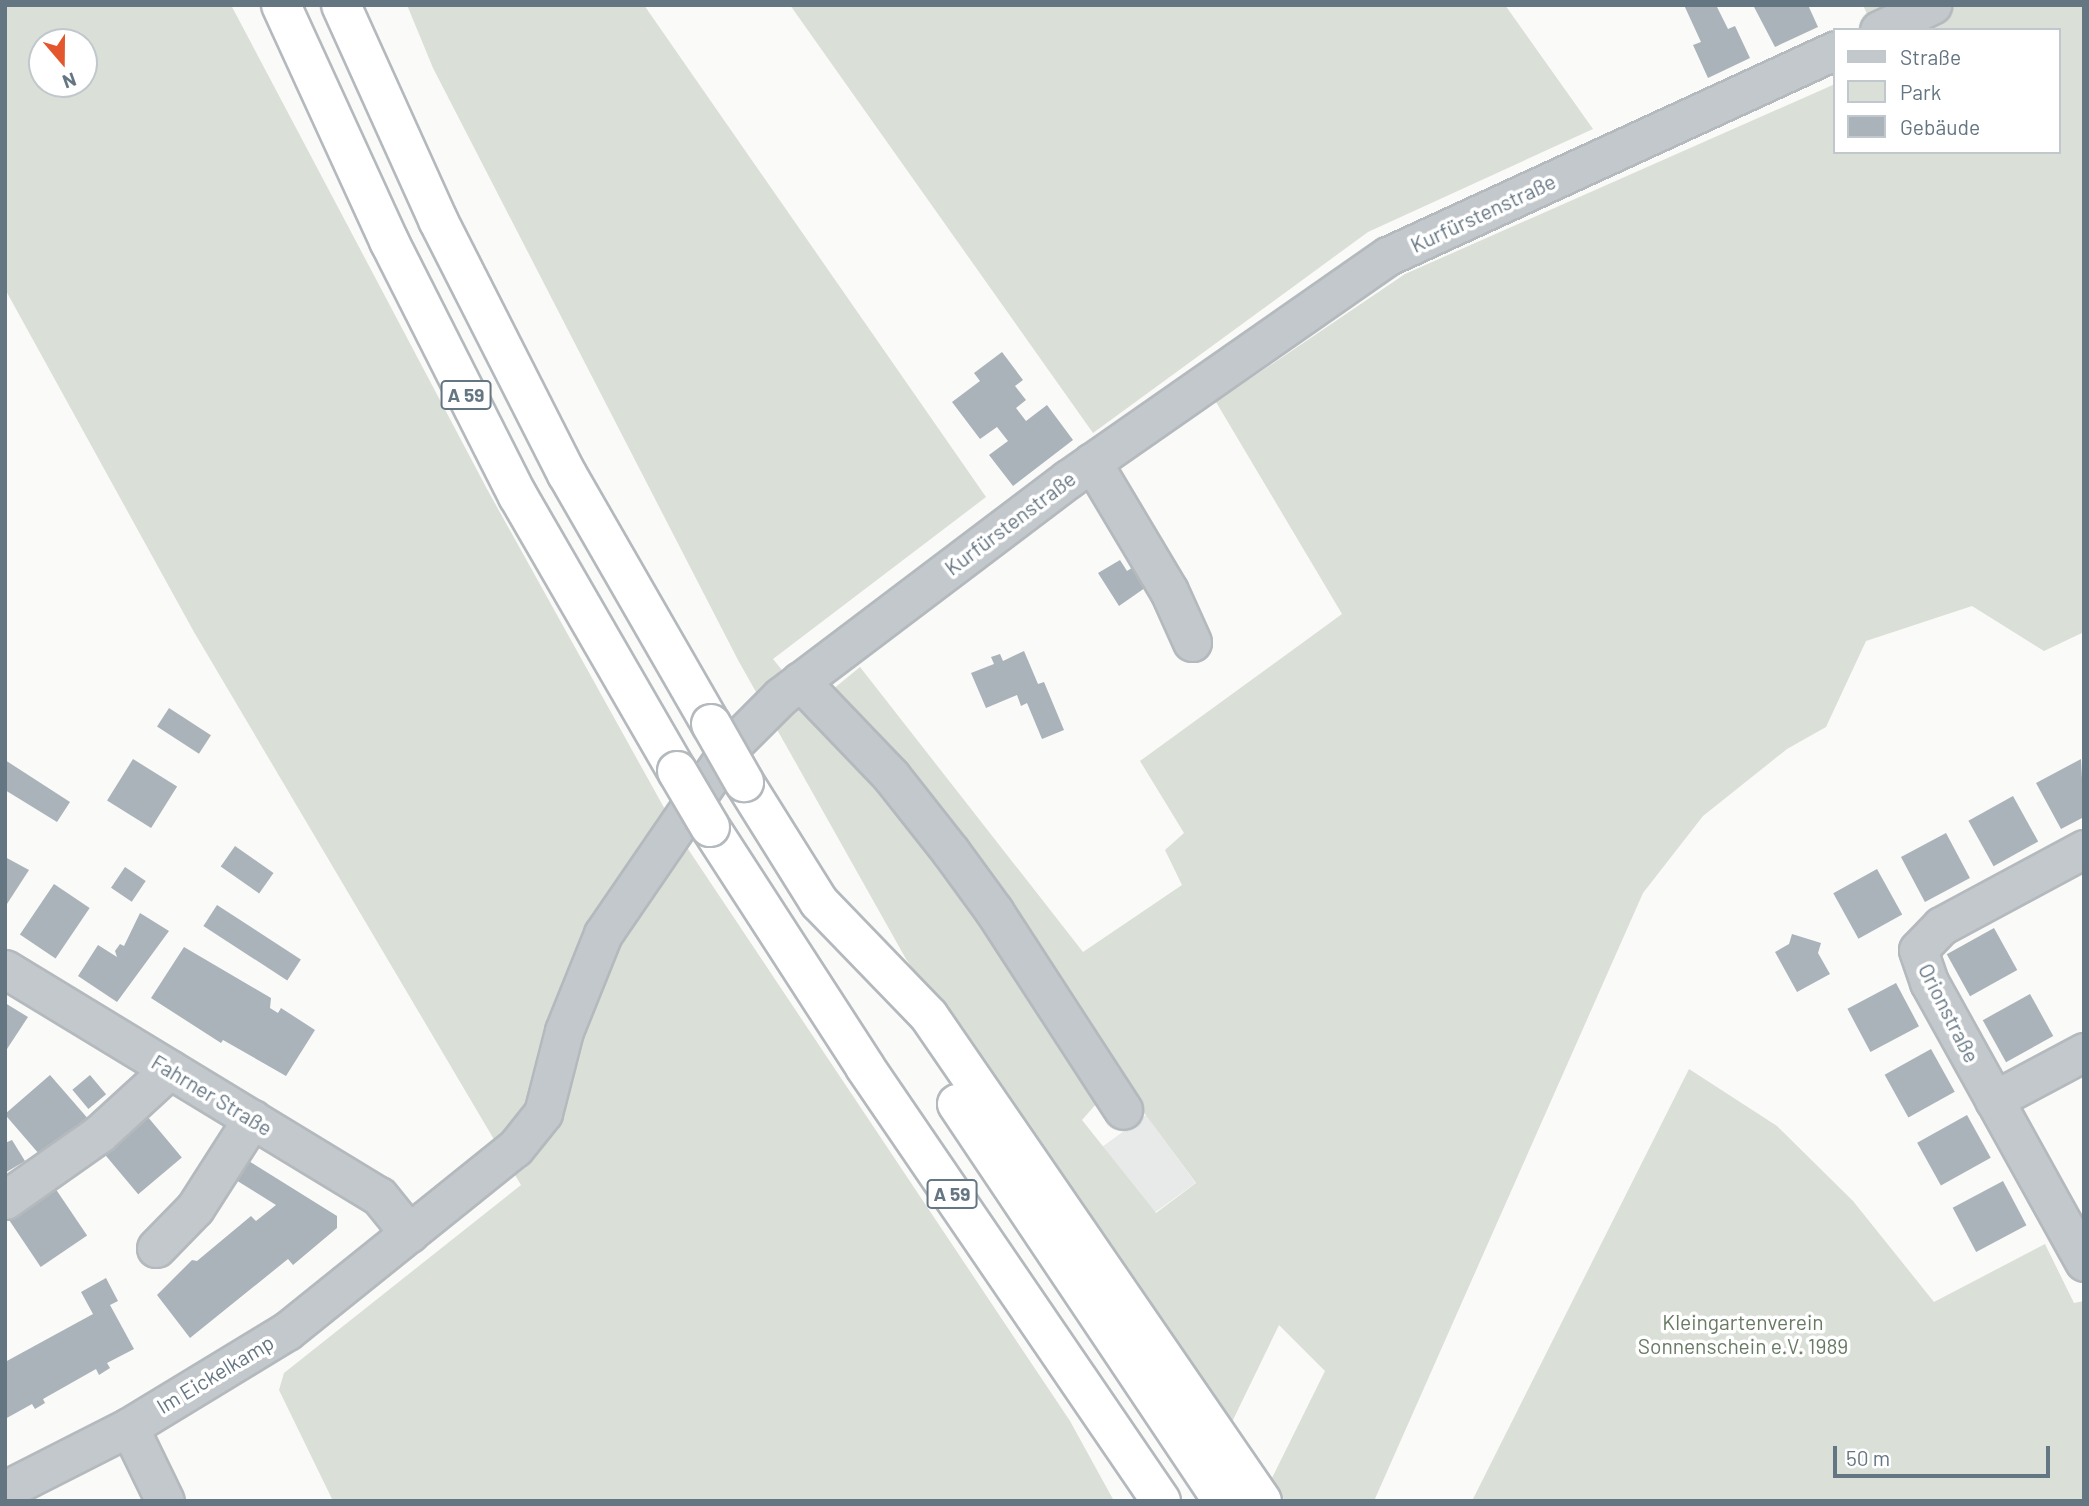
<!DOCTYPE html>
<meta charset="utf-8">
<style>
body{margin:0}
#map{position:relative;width:2089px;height:1506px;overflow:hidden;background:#fafaf8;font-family:Barlow,sans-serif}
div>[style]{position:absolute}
.built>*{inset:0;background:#e8e9e9;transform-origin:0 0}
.green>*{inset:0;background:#dadfd7}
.building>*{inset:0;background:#aab3b9;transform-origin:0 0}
.roads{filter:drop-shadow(2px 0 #b4b9bd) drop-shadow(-2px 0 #b4b9bd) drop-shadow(0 2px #b4b9bd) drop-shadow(0 -2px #b4b9bd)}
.minor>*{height:37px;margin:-18.5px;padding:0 18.5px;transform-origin:18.5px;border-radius:18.5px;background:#c3c8cc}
.highway>*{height:38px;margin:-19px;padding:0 19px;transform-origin:19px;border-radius:19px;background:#fff}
.bridges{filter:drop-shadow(2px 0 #b4b9bd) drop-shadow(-2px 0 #b4b9bd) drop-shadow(0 2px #b4b9bd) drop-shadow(0 -2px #b4b9bd)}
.highway-bridge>*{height:38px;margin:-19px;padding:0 19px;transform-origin:19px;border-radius:19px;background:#fff}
span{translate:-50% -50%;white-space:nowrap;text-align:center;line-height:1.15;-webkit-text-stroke:7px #fff;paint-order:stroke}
.shield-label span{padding:2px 5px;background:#fff;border:2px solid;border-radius:5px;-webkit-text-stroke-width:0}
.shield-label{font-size:19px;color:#657683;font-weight:700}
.street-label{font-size:21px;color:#657683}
.park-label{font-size:21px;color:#687a64}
.frame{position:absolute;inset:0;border:7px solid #657683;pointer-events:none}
.legend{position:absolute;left:1833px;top:28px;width:228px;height:126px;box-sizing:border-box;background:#fff;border:2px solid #c1c8cd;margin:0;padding:9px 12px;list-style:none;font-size:21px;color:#657683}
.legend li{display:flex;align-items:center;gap:14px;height:35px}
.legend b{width:35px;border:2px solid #c1c8cd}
.north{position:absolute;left:28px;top:28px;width:70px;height:70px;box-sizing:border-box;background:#fff;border:2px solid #c1c8cd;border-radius:50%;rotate:160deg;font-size:19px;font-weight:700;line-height:28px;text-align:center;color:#657683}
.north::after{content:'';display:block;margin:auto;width:24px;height:32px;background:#e4572e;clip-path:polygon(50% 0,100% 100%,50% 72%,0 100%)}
.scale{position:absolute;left:1833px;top:1446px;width:217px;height:32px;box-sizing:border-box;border:4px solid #657683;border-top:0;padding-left:9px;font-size:21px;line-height:24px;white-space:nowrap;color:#657683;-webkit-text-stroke:5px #fff;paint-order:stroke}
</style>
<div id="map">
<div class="built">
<div style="left:1146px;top:1115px;width:84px;height:54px;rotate:54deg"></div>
</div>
<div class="green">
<div style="clip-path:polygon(evenodd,5px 5px,231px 5px,487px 489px,682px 840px,1070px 1421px,1114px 1501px,333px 1501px,279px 1390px,284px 1373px,521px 1185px,194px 632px,5px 289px,5px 5px,42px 42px,84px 42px,84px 84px,42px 84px,42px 42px)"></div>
<div style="clip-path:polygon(407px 5px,644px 5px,986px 497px,773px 659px,940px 865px,1097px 1103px,1082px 1120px,1156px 1213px,1196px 1183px,832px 690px,860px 667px,1083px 952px,1182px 885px,1165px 850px,1184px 833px,1140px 761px,1342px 614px,1216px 402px,1405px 274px,1835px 84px,1835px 152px,2059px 152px,2059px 30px,1874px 30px,1863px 5px,2084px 5px,2084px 632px,2044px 651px,1972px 606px,1866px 641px,1826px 727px,1787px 749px,1703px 816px,1643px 893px,1374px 1501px,1285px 1501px,1271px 1480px,1325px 1371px,1279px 1325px,1232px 1422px,906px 959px,738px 660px,433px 68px)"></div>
<div style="clip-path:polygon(790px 5px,1505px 5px,1593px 129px,1368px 232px,1093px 433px)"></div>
<div style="clip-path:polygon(1689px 1069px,1777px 1126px,1853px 1201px,1934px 1302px,2045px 1244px,2074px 1303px,2084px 1301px,2084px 1501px,1472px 1501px)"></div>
</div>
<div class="building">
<div style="clip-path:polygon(1684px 5px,1716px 5px,1728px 29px,1735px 26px,1750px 58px,1708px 78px,1693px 45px,1701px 42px)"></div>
<div style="clip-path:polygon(1753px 5px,1808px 5px,1818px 27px,1775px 47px)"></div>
<div style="clip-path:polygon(1002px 352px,1023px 380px,1015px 386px,1026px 400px,1016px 408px,1026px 421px,1047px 405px,1073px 440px,1013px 486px,989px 455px,1008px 441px,997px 427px,980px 439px,952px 402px,980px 381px,974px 373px)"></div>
<div style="clip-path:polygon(1120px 560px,1127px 571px,1140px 563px,1152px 583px,1119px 606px,1098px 573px)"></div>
<div style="clip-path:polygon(1024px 651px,1038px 684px,1044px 682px,1064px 730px,1042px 739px,1027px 703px,1021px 706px,1017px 695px,986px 708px,971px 673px,994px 664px,991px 657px,1000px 654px,1003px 661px)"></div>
<div style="left:169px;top:708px;width:50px;height:22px;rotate:33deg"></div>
<div style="left:133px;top:759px;width:52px;height:49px;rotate:32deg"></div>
<div style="clip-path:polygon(2081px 759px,2084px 817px,2061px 829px,2036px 783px)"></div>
<div style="clip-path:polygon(5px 760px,70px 802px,57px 822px,5px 790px)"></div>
<div style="left:2013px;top:796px;width:52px;height:51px;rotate:61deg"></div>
<div style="left:1946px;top:833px;width:51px;height:51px;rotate:62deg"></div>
<div style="left:235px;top:846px;width:47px;height:25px;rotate:35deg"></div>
<div style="clip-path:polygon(5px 857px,29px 870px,5px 907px)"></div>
<div style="left:125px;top:867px;width:25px;height:25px;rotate:34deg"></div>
<div style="left:1877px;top:869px;width:52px;height:50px;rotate:61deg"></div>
<div style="left:54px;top:884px;width:43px;height:61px;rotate:34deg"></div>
<div style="left:217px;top:905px;width:100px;height:25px;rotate:33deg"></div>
<div style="clip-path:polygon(140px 913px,169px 931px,117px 1002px,78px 976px,98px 945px,117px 957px,115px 951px,120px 944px,124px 946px)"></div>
<div style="left:1994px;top:928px;width:48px;height:54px;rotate:61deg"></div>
<div style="clip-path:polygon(1792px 934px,1821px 943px,1818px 953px,1830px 974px,1797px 992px,1775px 952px,1789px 944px)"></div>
<div style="clip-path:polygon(184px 947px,271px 998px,270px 1008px,278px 1013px,281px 1008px,315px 1030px,286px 1076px,223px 1040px,221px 1043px,151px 998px)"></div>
<div style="left:1896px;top:983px;width:49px;height:55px;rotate:62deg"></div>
<div style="left:2030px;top:994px;width:48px;height:54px;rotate:61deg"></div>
<div style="clip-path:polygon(5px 1003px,28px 1017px,5px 1052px)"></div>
<div style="left:1931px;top:1049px;width:49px;height:53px;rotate:61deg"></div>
<div style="left:50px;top:1075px;width:58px;height:60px;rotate:49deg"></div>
<div style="left:90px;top:1075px;width:25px;height:23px;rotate:50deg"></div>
<div style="left:142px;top:1110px;width:62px;height:57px;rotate:50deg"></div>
<div style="left:1967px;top:1115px;width:49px;height:57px;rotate:61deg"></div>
<div style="clip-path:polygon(12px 1140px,25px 1161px,5px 1173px,5px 1143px)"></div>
<div style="clip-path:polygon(236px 1153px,337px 1216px,337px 1228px,293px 1265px,288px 1259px,190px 1338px,157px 1295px,192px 1260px,197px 1261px,251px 1216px,256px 1221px,276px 1205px,223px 1172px)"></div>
<div style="left:2003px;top:1181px;width:50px;height:57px;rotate:62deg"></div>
<div style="left:53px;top:1185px;width:61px;height:56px;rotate:56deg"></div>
<div style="clip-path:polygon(106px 1278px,118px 1301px,110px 1305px,134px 1349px,107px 1363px,110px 1368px,99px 1375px,96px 1369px,43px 1399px,45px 1403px,35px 1409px,32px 1404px,5px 1419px,5px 1362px,93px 1314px,81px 1292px)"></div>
</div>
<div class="roads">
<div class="minor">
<div style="left:1879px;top:30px;width:59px;rotate:-25.3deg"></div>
<div style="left:1092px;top:462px;width:150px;rotate:59.2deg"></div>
<div style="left:1169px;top:591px;width:56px;rotate:65.7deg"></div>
<div style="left:800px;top:681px;width:132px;rotate:46.2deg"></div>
<div style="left:891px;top:776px;width:97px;rotate:51.7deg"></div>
<div style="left:951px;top:852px;width:73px;rotate:53.9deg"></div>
<div style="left:994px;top:911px;width:237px;rotate:57deg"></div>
<div style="left:2084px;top:849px;width:162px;rotate:151.7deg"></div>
<div style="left:1941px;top:926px;width:33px;rotate:134deg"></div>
<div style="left:1918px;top:950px;width:34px;rotate:71deg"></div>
<div style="left:1929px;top:982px;width:320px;rotate:61deg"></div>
<div style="left:5px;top:969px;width:437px;rotate:31.3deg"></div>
<div style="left:379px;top:1196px;width:48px;rotate:51deg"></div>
<div style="left:1994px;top:1100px;width:102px;rotate:-28.1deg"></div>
<div style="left:5px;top:1200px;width:115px;rotate:-35.1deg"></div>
<div style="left:99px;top:1134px;width:96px;rotate:-42.5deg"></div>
<div style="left:156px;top:1248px;width:56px;rotate:-45.7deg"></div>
<div style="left:195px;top:1208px;width:106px;rotate:-57.4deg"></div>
<div style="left:129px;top:1427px;width:82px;rotate:64.1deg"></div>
<div style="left:5px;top:1490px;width:139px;rotate:-26.9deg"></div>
<div style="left:129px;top:1427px;width:185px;rotate:-31.3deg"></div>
<div style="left:287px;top:1331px;width:292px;rotate:-38.8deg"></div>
<div style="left:515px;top:1148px;width:45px;rotate:-51.3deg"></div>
<div style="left:543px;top:1113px;width:85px;rotate:-75.6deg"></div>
<div style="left:564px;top:1031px;width:105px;rotate:-68.1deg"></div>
<div style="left:603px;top:934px;width:232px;rotate:-55.6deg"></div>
<div style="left:734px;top:743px;width:66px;rotate:-45deg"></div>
<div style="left:781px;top:696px;width:360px;rotate:-37.1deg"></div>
<div style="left:1068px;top:479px;width:390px;rotate:-34.9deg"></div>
<div style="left:1388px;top:256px;width:492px;rotate:-24.7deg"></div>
</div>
<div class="highway">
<div style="left:281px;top:5px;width:260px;rotate:65.4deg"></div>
<div style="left:389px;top:241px;width:286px;rotate:63.2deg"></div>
<div style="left:518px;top:496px;width:318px;rotate:60deg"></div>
<div style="left:341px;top:5px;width:236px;rotate:65.7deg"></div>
<div style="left:438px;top:220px;width:285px;rotate:63.1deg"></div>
<div style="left:567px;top:474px;width:289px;rotate:60.1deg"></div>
<div style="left:744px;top:782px;width:142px;rotate:58deg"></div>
<div style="left:819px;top:902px;width:158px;rotate:46deg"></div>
<div style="left:929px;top:1016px;width:588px;rotate:55.53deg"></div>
<div style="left:710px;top:827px;width:286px;rotate:57.1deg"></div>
<div style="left:865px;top:1067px;width:525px;rotate:55.7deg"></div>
<div style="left:957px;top:1104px;width:478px;rotate:56.2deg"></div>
</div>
</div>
<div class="bridges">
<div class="highway-bridge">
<div style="left:711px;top:724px;width:67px;rotate:60.4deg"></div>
<div style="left:677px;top:771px;width:65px;rotate:59.5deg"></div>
</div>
</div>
<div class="shield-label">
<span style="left:466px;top:395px">A 59</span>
<span style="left:952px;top:1194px">A 59</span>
</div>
<div class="street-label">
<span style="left:1483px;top:213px;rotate:-25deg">Kurfürstenstraße</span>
<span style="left:1010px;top:523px;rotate:-37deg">Kurfürstenstraße</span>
<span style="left:1949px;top:1013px;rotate:63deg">Orionstraße</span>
<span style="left:212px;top:1095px;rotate:31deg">Fahrner Straße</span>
<span style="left:215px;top:1374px;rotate:-31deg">Im Eickelkamp</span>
</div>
<div class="park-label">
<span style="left:1743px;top:1334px">Kleingartenverein<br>Sonnenschein e.V. 1989</span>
</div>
<div class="frame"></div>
<ul class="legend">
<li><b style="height:9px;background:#c3c8cc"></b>Straße</li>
<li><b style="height:19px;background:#dadfd7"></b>Park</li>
<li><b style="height:19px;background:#aab3b9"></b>Gebäude</li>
</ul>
<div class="north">N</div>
<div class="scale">50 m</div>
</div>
